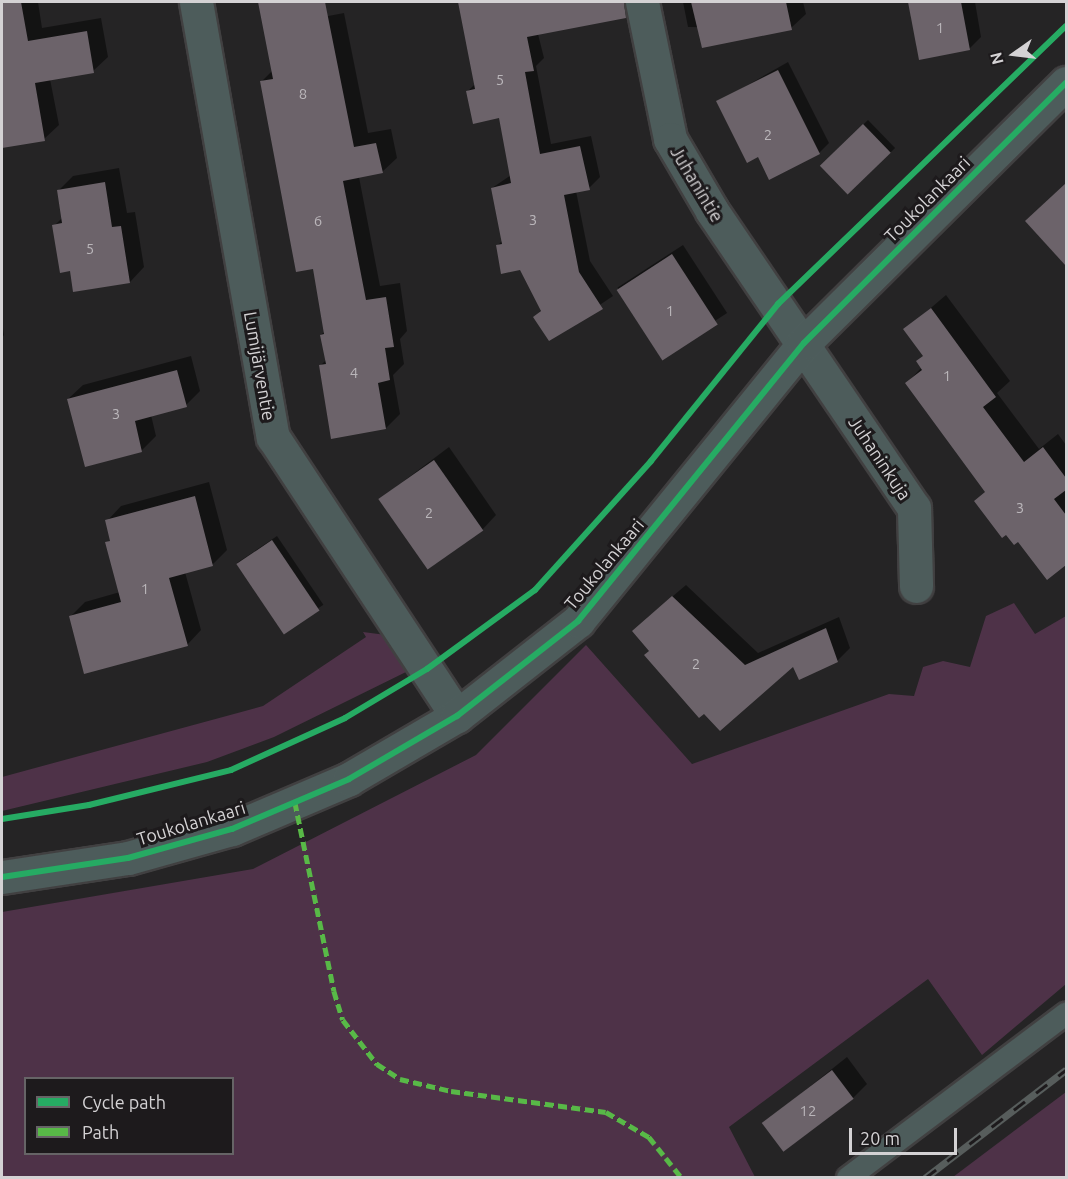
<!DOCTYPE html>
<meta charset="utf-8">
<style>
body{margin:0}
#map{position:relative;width:1068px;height:1179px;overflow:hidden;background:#252425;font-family:Ubuntu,sans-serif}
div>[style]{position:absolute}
.green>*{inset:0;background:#4e3248}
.shadow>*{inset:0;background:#0007;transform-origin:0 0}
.building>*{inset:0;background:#6c636a;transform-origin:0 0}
.roads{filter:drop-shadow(2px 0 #414041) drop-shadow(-2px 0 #414041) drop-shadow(0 2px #414041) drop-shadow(0 -2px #414041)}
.lane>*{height:22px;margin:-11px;padding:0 11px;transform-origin:11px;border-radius:11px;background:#4d5c5b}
.street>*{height:33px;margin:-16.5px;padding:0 16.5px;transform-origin:16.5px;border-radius:16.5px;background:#4d5c5b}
.rail>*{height:7px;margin-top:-3.5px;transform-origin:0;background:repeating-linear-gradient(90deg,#1d1a1c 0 14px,#575d5c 0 28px);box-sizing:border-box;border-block:2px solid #575d5c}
.quiet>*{height:4.5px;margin-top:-2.25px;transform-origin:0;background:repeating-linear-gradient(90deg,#58b947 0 9px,transparent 0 13.5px)}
.cycleway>*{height:6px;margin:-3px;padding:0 3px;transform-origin:3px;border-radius:3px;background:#26ab63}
span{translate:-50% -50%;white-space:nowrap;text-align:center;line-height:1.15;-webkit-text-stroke:6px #1d1a1c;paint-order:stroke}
.number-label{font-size:15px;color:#bab6ba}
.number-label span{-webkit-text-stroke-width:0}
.street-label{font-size:18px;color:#d4d2d4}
.frame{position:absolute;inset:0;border:3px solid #d4d2d4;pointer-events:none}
.legend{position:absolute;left:24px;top:1077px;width:210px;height:78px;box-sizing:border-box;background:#1d1a1c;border:2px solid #666466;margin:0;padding:8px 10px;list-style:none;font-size:18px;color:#d4d2d4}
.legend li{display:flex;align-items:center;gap:12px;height:30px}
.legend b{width:30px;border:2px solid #666466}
.north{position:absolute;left:984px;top:24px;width:60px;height:60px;-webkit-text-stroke:4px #1d1a1c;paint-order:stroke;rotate:256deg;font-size:16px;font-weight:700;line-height:24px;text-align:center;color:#d4d2d4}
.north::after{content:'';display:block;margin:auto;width:21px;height:27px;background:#d4d2d4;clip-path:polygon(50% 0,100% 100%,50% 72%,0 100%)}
.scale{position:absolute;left:849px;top:1128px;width:108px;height:27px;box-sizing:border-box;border:3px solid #d4d2d4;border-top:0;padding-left:8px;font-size:18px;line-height:21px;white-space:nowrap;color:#d4d2d4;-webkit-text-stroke:4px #1d1a1c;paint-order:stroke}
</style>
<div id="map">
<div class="green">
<div style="clip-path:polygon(evenodd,1014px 603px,1035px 634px,1066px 616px,1066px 984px,982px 1055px,928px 979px,729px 1127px,755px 1177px,2px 1177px,2px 912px,253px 869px,476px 755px,586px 645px,692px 764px,889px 694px,914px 696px,923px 667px,943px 661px,970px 667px,986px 616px,1014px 603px,26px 1078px,232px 1078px,232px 1154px,26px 1154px,26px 1078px)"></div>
<div style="clip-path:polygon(363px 632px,386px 635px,408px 671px,274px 737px,207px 762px,2px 811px,2px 777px,263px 706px,366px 637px)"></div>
<div style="clip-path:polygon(1066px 1092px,1066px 1177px,953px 1177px)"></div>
</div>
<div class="shadow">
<div style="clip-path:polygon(2px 2px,38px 2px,42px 28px,101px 18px,108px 57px,93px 71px,50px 79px,59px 125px,44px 139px,2px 147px)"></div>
<div style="clip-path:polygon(259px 2px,320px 2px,323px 17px,344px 13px,368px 133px,391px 129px,397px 158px,382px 172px,359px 177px,380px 286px,400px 283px,407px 331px,400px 339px,404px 364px,393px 375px,400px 414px,386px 428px,320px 366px,326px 360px,321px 335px,325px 331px,314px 267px,261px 82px,273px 70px)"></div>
<div style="clip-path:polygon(459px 2px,530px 2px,544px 58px,536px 66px,551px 144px,591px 136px,600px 177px,589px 188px,576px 191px,590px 261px,613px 296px,549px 339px,535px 317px,542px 309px,521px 269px,497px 246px,503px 240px,492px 188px,511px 175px,500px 117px,468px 91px,475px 84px)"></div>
<div style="clip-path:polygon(683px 2px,803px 2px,806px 14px,791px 28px,688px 27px)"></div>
<div style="clip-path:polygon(909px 2px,975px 2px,981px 37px,970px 48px,920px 58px)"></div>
<div style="clip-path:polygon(788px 62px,829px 143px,819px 153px,759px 155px,718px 102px)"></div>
<div style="left:868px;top:120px;width:39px;height:65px;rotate:46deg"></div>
<div style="clip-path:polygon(119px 168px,127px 213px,135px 212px,144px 267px,130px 282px,71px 270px,54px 226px,63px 217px,59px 190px,73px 176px)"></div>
<div style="clip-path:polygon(1066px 184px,1066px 253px,1061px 258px,1042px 207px)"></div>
<div style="left:683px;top:245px;width:81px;height:78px;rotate:57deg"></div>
<div style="clip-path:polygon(946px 295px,1010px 381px,997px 393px,1039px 449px,1058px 434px,1066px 445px,1066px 563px,1048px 577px,907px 383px,922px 367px,924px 355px,905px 330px)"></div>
<div style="clip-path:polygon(2px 322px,4px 335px,2px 338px)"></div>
<div style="clip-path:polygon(191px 356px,200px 391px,186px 405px,151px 415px,156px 436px,142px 450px,68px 399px,83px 385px)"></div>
<div style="clip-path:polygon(449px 447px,496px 515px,482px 530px,380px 499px)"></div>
<div style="clip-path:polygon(209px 482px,227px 550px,213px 564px,185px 572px,201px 630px,187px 645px,70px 617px,85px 602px,120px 592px,107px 521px,121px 506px)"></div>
<div style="left:277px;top:536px;width:83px;height:48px;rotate:56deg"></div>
<div style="clip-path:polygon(686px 585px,758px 653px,839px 617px,850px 648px,837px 661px,794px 664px,720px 729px,651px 650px,647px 618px)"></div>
<div style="clip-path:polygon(847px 1057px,867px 1084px,853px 1098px,764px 1123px)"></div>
</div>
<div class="building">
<div style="clip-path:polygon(2px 2px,21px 2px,28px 41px,87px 31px,94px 73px,35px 83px,45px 141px,2px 148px)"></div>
<div style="clip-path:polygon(258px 2px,325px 2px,354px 147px,376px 143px,383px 173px,343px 181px,366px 300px,386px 297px,394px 347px,385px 348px,390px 380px,378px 383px,386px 429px,331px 439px,319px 365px,326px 364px,320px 335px,324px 334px,313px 269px,296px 272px,260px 81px,273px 79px)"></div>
<div style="clip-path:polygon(458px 2px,624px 2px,626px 18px,527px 37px,534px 71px,525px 72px,540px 154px,580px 146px,590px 190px,564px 195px,579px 272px,603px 309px,549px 341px,533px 317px,541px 311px,520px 270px,501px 274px,496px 245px,502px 244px,491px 188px,511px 183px,499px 118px,473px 124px,466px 91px,475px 89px)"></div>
<div style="clip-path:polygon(691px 2px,786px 2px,792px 30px,702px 48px)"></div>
<div style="clip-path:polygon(908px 2px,961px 2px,970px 50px,919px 60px)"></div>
<div style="clip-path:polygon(778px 70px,820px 154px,769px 180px,758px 157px,747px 163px,716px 101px)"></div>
<div style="left:863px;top:124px;width:40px;height:60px;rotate:46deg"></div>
<div style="clip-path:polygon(105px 182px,112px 227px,121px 226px,130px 283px,73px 292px,70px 271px,60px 273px,52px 225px,62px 223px,57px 190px)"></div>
<div style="clip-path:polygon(1066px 183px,1066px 266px,1025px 221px)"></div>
<div style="left:672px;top:254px;width:84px;height:66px;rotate:57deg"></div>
<div style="clip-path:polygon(931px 308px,996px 397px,983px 407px,1024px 462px,1043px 447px,1066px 478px,1066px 490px,1054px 499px,1066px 515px,1066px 565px,1047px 580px,1018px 542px,1014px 545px,1006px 535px,1002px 538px,974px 501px,985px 492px,905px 383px,922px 370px,916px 361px,923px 356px,903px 329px)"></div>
<div style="clip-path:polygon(177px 370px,187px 407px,135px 421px,142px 452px,85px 467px,67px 399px)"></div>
<div style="left:434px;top:460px;width:86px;height:68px;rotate:55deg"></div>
<div style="clip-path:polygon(195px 496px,213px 566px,169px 578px,188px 646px,84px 674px,69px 616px,121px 602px,105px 542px,110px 541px,105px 520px)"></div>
<div style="left:272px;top:540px;width:85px;height:43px;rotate:56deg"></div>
<div style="clip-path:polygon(672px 596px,745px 665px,826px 628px,838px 662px,799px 680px,793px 667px,720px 731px,704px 714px,699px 718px,644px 655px,649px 651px,632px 631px)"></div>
<div style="left:832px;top:1070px;width:36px;height:88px;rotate:53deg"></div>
</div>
<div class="roads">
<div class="lane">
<div style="left:848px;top:1178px;width:273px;rotate:-37deg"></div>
</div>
<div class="street">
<div style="left:196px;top:2px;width:442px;rotate:80deg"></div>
<div style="left:273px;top:437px;width:334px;rotate:56.6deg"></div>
<div style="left:642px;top:2px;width:140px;rotate:78.4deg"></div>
<div style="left:670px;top:139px;width:83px;rotate:59.7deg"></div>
<div style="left:712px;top:211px;width:359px;rotate:55.8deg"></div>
<div style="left:914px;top:508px;width:78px;rotate:88.5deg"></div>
<div style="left:2px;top:877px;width:127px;rotate:-8.6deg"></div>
<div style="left:128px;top:858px;width:108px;rotate:-15.6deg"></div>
<div style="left:232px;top:829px;width:127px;rotate:-23.1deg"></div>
<div style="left:349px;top:779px;width:125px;rotate:-30.3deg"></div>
<div style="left:457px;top:716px;width:154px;rotate:-38.1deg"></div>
<div style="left:578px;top:621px;width:358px;rotate:-50.9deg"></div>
<div style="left:804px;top:343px;width:369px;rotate:-44.8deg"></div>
</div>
</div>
<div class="rail">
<div style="left:925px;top:1178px;width:178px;rotate:-37.5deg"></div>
</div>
<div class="quiet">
<div style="left:295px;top:802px;width:193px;rotate:78.3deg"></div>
<div style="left:334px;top:991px;width:30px;rotate:73deg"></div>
<div style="left:343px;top:1020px;width:56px;rotate:52.3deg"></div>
<div style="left:377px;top:1064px;width:27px;rotate:33deg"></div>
<div style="left:400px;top:1079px;width:52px;rotate:13.2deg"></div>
<div style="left:451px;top:1091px;width:156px;rotate:7.7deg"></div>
<div style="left:606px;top:1112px;width:50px;rotate:30.2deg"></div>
<div style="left:649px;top:1137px;width:53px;rotate:51.2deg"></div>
</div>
<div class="cycleway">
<div style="left:2px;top:819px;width:88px;rotate:-9.1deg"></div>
<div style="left:89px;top:805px;width:146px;rotate:-13.8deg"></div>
<div style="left:231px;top:770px;width:125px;rotate:-24.5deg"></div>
<div style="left:345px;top:718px;width:96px;rotate:-30.9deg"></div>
<div style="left:427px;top:669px;width:134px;rotate:-36.2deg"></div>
<div style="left:535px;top:590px;width:173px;rotate:-48deg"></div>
<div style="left:651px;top:461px;width:202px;rotate:-51deg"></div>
<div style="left:778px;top:304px;width:400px;rotate:-44deg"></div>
<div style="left:2px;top:877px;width:127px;rotate:-8.6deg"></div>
<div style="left:128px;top:858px;width:108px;rotate:-15.6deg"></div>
<div style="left:232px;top:829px;width:127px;rotate:-23.1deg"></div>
<div style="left:349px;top:779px;width:125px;rotate:-30.3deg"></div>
<div style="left:457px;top:716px;width:154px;rotate:-38.1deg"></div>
<div style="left:578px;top:621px;width:358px;rotate:-50.9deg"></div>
<div style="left:804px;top:343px;width:369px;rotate:-44.8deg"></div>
</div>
<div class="number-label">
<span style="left:940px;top:28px">1</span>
<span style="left:500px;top:80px">5</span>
<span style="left:303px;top:94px">8</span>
<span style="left:768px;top:135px">2</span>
<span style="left:533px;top:220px">3</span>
<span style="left:318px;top:221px">6</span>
<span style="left:90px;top:249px">5</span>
<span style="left:670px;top:311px">1</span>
<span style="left:354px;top:373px">4</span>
<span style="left:947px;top:376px">1</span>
<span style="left:116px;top:414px">3</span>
<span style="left:1020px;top:508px">3</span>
<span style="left:429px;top:513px">2</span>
<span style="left:145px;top:589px">1</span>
<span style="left:696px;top:664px">2</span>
<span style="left:808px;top:1111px">12</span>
</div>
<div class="street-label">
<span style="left:697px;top:184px;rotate:59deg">Juhanintie</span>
<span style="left:927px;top:199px;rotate:-45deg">Toukolankaari</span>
<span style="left:260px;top:366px;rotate:80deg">Lumijärventie</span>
<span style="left:880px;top:458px;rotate:56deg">Juhaninkuja</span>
<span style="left:604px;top:564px;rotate:-50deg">Toukolankaari</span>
<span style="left:191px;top:823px;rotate:-17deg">Toukolankaari</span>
</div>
<div class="frame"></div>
<ul class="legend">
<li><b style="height:8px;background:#26ab63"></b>Cycle path</li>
<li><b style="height:8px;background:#58b947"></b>Path</li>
</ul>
<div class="north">N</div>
<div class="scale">20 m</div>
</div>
